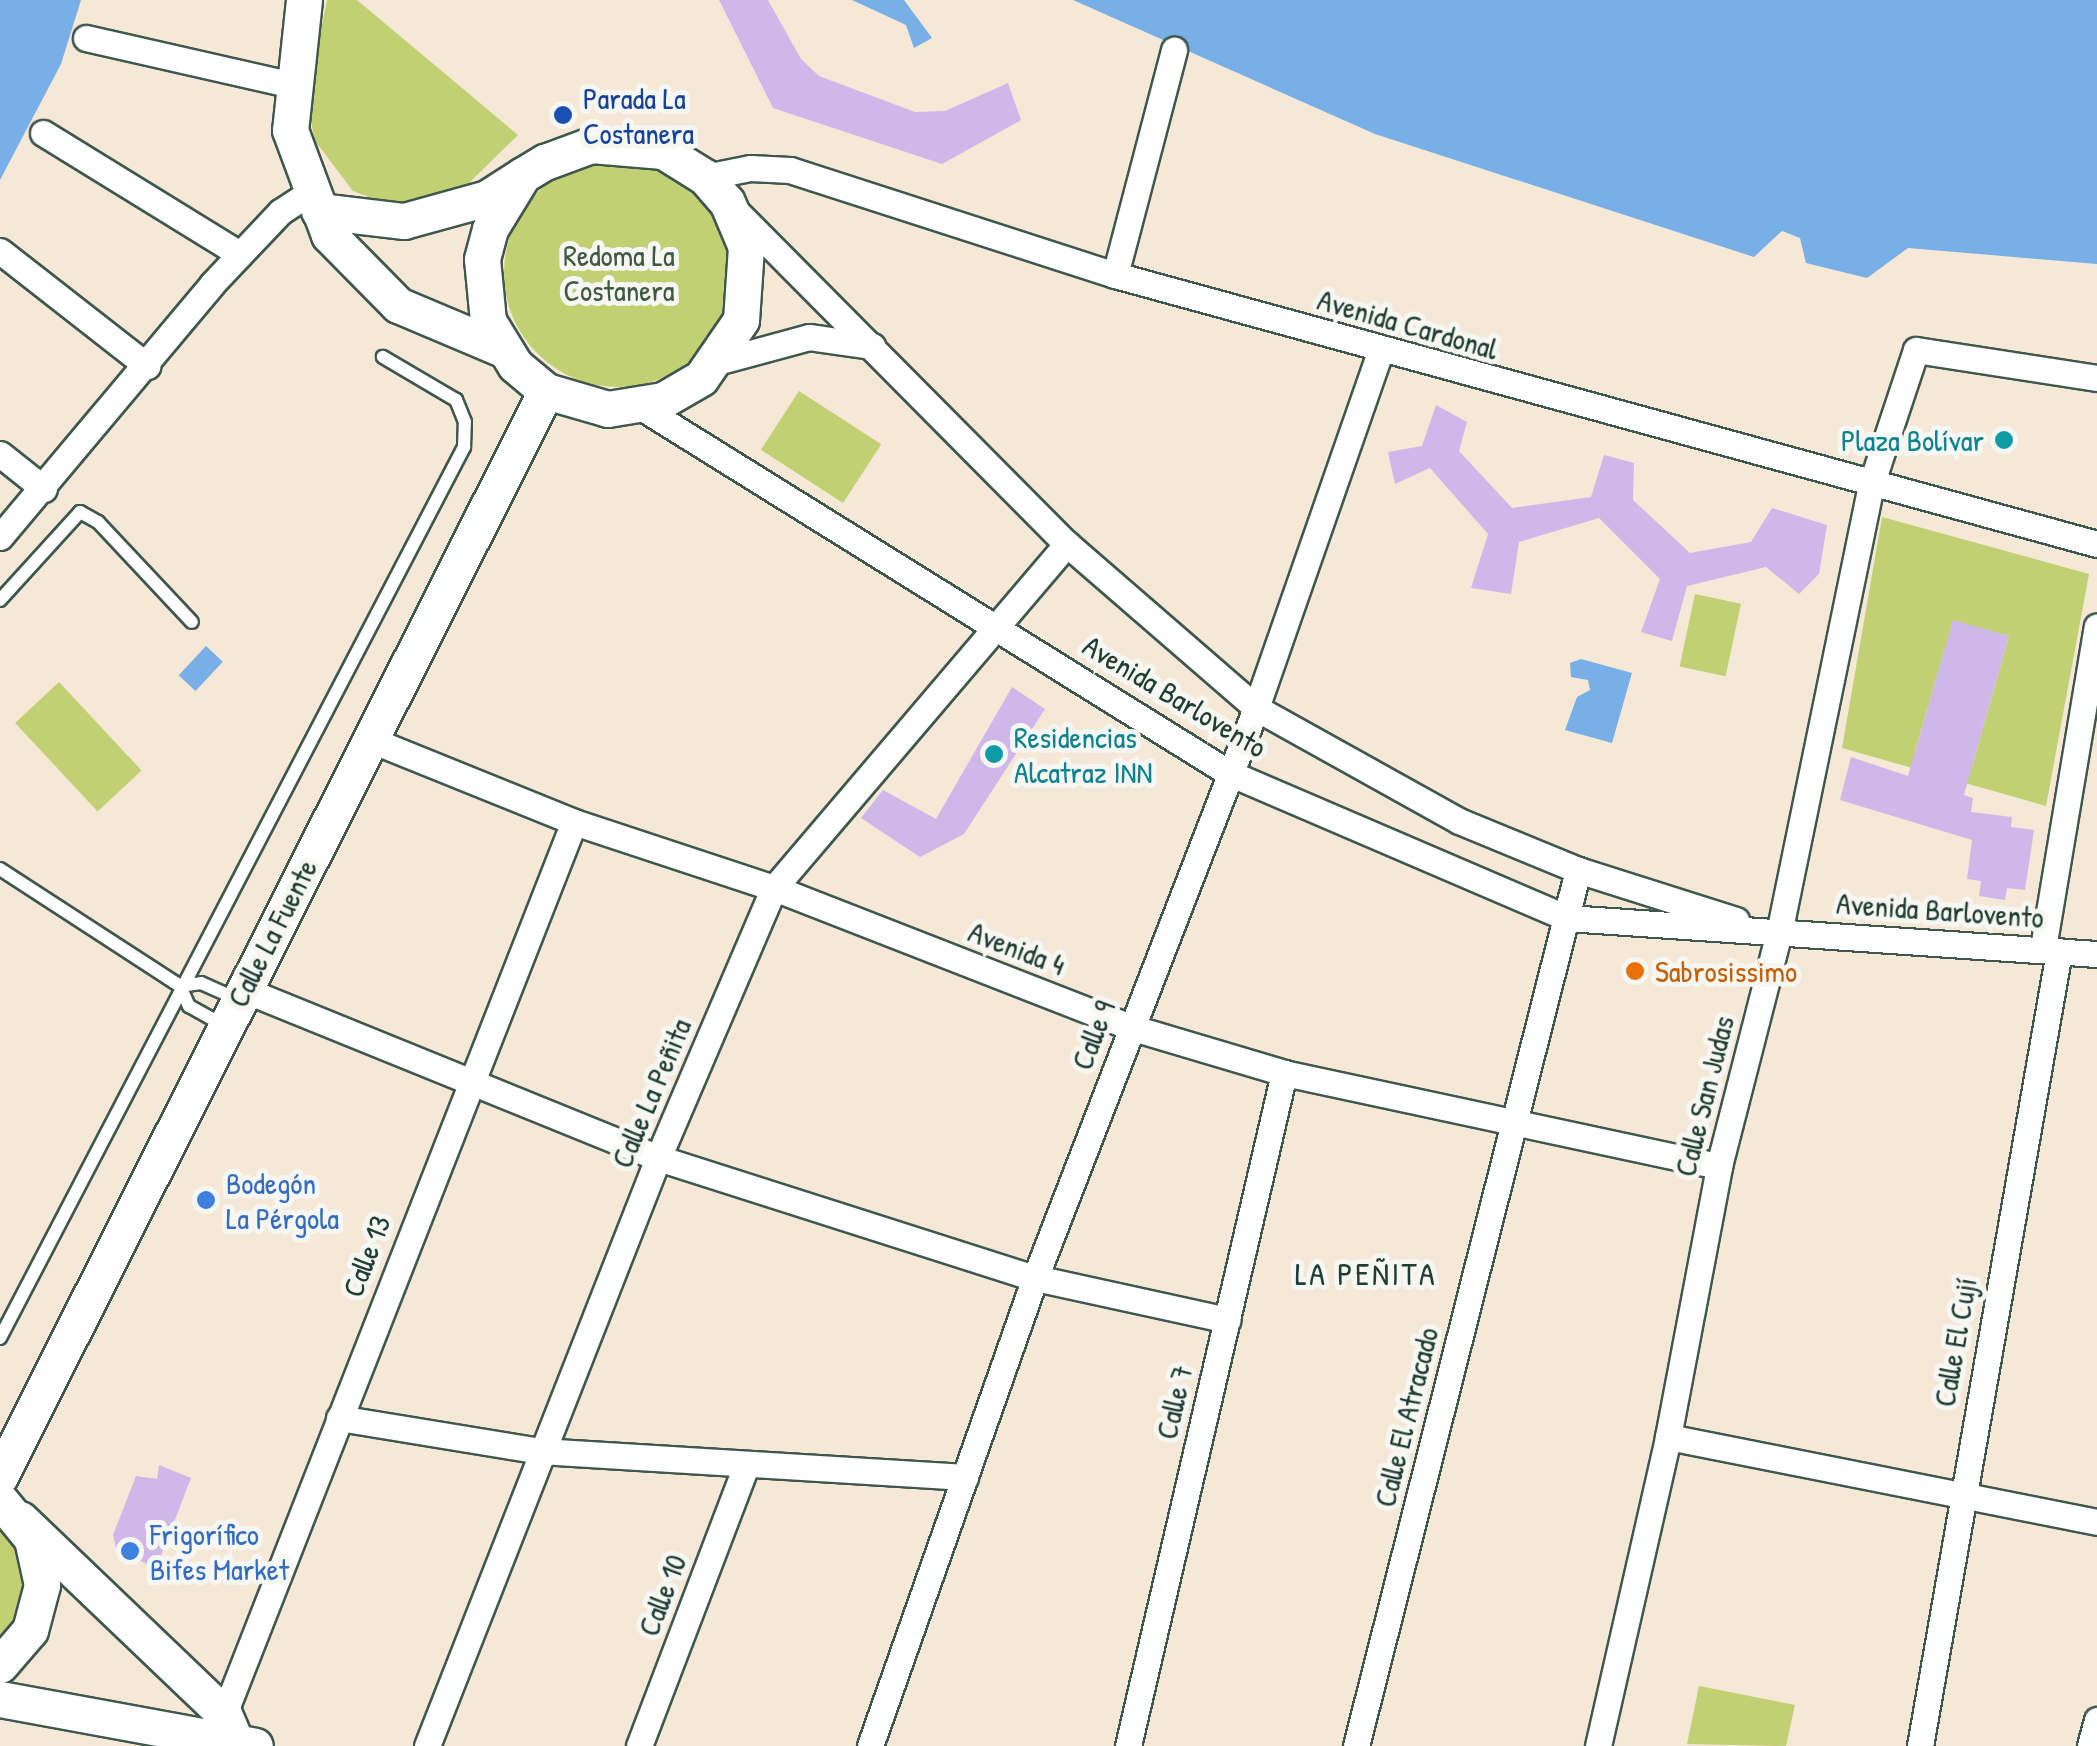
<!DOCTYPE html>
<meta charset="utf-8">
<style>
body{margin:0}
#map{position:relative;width:2097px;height:1746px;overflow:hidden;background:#f5e8d6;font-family:"Patrick Hand",sans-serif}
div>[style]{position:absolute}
.green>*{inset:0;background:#c1d073;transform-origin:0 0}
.round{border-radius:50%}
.water>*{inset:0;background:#77afe6;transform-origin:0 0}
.building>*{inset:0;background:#d0b7e9}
.roads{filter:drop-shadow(2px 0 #3f574c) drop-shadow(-2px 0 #3f574c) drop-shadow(0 2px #3f574c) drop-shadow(0 -2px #3f574c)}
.service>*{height:12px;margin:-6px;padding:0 6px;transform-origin:6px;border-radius:6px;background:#fff}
.minor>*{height:25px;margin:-12.5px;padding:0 12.5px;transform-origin:12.5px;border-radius:12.5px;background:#fff}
.secondary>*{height:35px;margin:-17.5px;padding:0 17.5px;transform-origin:17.5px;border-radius:17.5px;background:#fff}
.dots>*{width:28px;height:28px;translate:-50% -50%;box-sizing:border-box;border:5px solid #f6f6f2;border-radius:50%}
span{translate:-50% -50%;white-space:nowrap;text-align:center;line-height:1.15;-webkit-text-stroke:10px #f6f6f2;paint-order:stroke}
.transit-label{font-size:30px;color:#164399}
.left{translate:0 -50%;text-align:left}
.park-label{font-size:30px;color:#3f5a41}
.street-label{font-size:30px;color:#1f3d34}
.culture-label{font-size:30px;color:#0d838f}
.right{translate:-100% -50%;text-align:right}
.food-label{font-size:30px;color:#c56008}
.shop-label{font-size:30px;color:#366cbe}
.neighbourhood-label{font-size:32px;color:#1f3d34;letter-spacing:2.5px}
</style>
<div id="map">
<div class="green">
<div style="clip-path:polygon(327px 0,357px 0,518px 135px,468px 184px,403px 210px,353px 191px,315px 141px,307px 101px)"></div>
<div class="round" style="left:504px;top:159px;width:228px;height:228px"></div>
<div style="left:799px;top:391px;width:98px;height:70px;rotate:33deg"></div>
<div style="clip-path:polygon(evenodd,1882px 517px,2089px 574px,2046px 806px,1842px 748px,1882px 517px,1953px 621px,2009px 636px,1972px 767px,1915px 751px,1953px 621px)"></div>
<div style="left:1695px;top:594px;width:47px;height:74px;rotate:12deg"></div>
<div style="left:59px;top:682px;width:121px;height:60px;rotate:47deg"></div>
<div style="clip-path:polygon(0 1520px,24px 1558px,28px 1587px,22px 1615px,0 1647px)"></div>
<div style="clip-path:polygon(1699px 1686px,1795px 1705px,1786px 1746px,1687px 1744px)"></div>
</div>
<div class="water">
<div style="clip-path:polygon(0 0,81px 0,61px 64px,0 180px)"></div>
<div style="clip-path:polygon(852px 0,904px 0,932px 38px,914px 48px,906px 25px)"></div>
<div style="clip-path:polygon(1073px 0,2097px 0,2097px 264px,1908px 248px,1867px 278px,1806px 263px,1800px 238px,1782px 231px,1754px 257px,1375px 134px)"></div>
<div style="left:206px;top:646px;width:23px;height:40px;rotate:43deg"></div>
<div style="clip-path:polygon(1581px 659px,1632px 673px,1612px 743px,1565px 730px,1577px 697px,1590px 690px,1588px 680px,1571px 677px,1570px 663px)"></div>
</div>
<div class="building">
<div style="clip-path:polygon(719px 0,768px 0,801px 59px,819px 76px,915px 112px,945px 111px,1008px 83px,1021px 120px,942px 164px,773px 108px)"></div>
<div style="clip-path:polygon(1436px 405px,1467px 422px,1459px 451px,1512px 508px,1591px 497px,1604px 455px,1634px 463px,1633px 500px,1690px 553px,1751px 542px,1772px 508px,1827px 525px,1819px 574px,1799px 594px,1766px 567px,1687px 586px,1672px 641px,1641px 632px,1660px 579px,1599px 518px,1519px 542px,1511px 594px,1471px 588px,1488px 534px,1430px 468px,1395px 484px,1388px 452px,1422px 446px)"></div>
<div style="clip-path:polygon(1953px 620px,2009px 636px,1964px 795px,1973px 798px,1971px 812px,2012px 817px,2011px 827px,2034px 830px,2025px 890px,2007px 888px,2005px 900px,1979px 896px,1981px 881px,1967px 879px,1972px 840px,1840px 800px,1851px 757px,1908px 776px)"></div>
<div style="clip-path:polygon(1012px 687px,1045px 709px,964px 834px,920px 857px,861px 818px,883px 790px,936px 819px)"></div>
<div style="clip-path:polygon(159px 1465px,191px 1478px,156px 1569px,116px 1548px,113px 1535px,136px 1476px,157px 1479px)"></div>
</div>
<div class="roads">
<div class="service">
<div style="left:0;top:600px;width:119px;rotate:-47.7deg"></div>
<div style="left:80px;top:512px;width:21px;rotate:29deg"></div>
<div style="left:98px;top:522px;width:137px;rotate:46.8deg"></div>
<div style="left:0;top:869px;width:215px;rotate:33deg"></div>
<div style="left:180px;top:986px;width:22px;rotate:66deg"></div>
<div style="left:189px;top:1006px;width:39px;rotate:29deg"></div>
<div style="left:180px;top:986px;width:21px;rotate:-8deg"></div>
<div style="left:201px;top:983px;width:39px;rotate:24deg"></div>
<div style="left:0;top:1338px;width:1005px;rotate:-62.49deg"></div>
<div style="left:464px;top:447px;width:25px;rotate:-88deg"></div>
<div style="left:465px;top:422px;width:24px;rotate:-112deg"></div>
<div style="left:456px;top:400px;width:85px;rotate:-149.5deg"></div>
</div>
<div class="minor">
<div style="left:86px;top:38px;width:212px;rotate:12.8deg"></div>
<div style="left:43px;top:133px;width:231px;rotate:31.6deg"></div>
<div style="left:705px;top:177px;width:46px;rotate:-11.3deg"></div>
<div style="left:750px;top:168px;width:40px;rotate:2.9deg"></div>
<div style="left:790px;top:170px;width:342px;rotate:17.9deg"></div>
<div style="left:1115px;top:275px;width:1018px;rotate:15.32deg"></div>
<div style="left:737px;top:212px;width:468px;rotate:45.2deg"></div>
<div style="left:1067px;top:544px;width:250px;rotate:40.9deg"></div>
<div style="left:1256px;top:708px;width:232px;rotate:29.1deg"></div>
<div style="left:1459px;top:821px;width:129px;rotate:22.4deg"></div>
<div style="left:1578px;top:870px;width:166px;rotate:17.6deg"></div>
<div style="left:0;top:251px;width:187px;rotate:38deg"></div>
<div style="left:1115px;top:275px;width:233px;rotate:-75.3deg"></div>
<div style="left:717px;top:362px;width:95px;rotate:-15.2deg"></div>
<div style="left:809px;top:337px;width:64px;rotate:8.1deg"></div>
<div style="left:641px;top:407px;width:693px;rotate:31.9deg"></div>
<div style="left:1229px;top:773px;width:368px;rotate:23.2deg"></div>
<div style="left:1567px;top:918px;width:531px;rotate:3.89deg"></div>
<div style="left:0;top:454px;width:56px;rotate:38.5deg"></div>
<div style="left:0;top:537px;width:330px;rotate:-50deg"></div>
<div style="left:212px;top:284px;width:99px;rotate:-46.6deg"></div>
<div style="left:280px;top:212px;width:37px;rotate:-33deg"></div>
<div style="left:369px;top:739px;width:221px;rotate:22deg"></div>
<div style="left:574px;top:822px;width:211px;rotate:18.3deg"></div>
<div style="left:774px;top:888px;width:382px;rotate:21.3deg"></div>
<div style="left:1130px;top:1027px;width:161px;rotate:16.6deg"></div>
<div style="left:1284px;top:1073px;width:445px;rotate:12.1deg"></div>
<div style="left:2043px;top:948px;width:326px;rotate:-80.5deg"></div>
<div style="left:245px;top:990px;width:446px;rotate:22.1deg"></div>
<div style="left:658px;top:1158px;width:396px;rotate:17.7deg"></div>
<div style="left:1035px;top:1278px;width:197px;rotate:12.3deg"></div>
<div style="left:339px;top:1418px;width:204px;rotate:9.3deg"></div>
<div style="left:540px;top:1451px;width:426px;rotate:3.5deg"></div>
<div style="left:1668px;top:1437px;width:437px;rotate:11.2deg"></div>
<div style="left:224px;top:1714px;width:958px;rotate:-68.58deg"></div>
<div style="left:427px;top:1746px;width:632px;rotate:-68.55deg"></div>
<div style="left:658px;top:1158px;width:294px;rotate:-66.8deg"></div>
<div style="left:774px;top:888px;width:452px;rotate:-49.6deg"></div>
<div style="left:639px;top:1746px;width:298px;rotate:-69.1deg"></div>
<div style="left:870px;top:1746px;width:496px;rotate:-70.6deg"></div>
<div style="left:1035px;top:1278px;width:611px;rotate:-68.81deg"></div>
<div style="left:1256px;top:708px;width:379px;rotate:-70.8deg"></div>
<div style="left:1128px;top:1746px;width:691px;rotate:-76.95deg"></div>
<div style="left:1356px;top:1746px;width:904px;rotate:-75.78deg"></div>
<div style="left:1598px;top:1746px;width:317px;rotate:-77.2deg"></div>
<div style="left:1668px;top:1437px;width:276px;rotate:-79.3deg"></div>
<div style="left:1719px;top:1166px;width:241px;rotate:-75.6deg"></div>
<div style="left:1779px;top:933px;width:457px;rotate:-78.4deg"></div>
<div style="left:1871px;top:485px;width:142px;rotate:-71.6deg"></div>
<div style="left:1916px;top:350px;width:183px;rotate:8.8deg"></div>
<div style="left:1920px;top:1746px;width:807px;rotate:-80.08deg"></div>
<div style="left:2090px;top:1746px;width:27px;rotate:-75deg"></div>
</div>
<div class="secondary">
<div style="left:304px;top:0;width:131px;rotate:96.1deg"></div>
<div style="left:290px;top:130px;width:112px;rotate:69.6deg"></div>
<div style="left:329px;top:235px;width:98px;rotate:45.4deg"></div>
<div style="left:398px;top:305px;width:113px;rotate:22.9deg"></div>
<div style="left:319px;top:211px;width:86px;rotate:6.7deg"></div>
<div style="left:404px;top:221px;width:86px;rotate:-15.5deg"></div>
<div style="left:487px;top:198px;width:43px;rotate:-32.6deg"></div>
<div style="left:523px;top:175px;width:26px;rotate:-31deg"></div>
<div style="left:545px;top:162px;width:49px;rotate:-20.3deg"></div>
<div style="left:591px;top:145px;width:72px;rotate:4.8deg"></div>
<div style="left:663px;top:151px;width:49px;rotate:31.8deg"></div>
<div style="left:705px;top:177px;width:33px;rotate:49deg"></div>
<div style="left:727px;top:202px;width:49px;rotate:67.1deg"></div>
<div style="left:746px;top:247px;width:73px;rotate:93.9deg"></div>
<div style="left:741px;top:320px;width:70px;rotate:124.6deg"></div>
<div style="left:701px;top:378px;width:44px;rotate:149.9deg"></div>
<div style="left:663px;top:400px;width:56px;rotate:170.7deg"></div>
<div style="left:608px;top:409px;width:65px;rotate:-163.8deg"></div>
<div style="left:546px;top:391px;width:40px;rotate:-140deg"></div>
<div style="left:515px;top:365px;width:52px;rotate:-121.5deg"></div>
<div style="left:488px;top:321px;width:62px;rotate:-95.5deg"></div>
<div style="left:482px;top:259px;width:31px;rotate:-75deg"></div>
<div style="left:490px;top:229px;width:63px;rotate:-58.6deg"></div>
<div style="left:0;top:1476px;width:1215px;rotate:-63.29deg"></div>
<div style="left:0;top:1500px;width:50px;rotate:50.6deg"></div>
<div style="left:32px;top:1539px;width:47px;rotate:77.7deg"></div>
<div style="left:42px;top:1585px;width:47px;rotate:104.9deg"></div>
<div style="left:30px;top:1630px;width:46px;rotate:130.6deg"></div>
<div style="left:20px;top:1519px;width:282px;rotate:43.7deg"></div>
<div style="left:224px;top:1714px;width:30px;rotate:67deg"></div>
<div style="left:0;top:1699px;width:259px;rotate:10.4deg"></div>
</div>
</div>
<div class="dots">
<div style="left:563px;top:115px;background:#1a4fb4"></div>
<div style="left:2004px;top:440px;background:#0f9aa8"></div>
<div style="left:994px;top:754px;background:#0f9aa8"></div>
<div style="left:1635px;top:971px;background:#e8710a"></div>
<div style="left:206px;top:1200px;background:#3f7fe0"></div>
<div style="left:130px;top:1551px;background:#3f7fe0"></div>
</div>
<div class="transit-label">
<span class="left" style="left:583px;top:115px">Parada La<br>Costanera</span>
</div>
<div class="park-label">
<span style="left:619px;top:272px">Redoma La<br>Costanera</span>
</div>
<div class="street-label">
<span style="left:1408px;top:324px;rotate:16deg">Avenida Cardonal</span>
<span style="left:1175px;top:696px;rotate:31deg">Avenida Barlovento</span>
<span style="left:1940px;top:910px;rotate:4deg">Avenida Barlovento</span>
<span style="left:272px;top:933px;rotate:-63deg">Calle La Fuente</span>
<span style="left:1017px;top:948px;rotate:21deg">Avenida 4</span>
<span style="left:1093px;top:1035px;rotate:-69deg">Calle 9</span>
<span style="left:651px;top:1093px;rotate:-67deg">Calle La Peñita</span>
<span style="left:1704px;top:1096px;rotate:-76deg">Calle San Judas</span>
<span style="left:366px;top:1256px;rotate:-69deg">Calle 13</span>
<span style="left:1955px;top:1342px;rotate:-80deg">Calle El Cují</span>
<span style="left:1174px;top:1402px;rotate:-77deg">Calle 7</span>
<span style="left:1406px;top:1417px;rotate:-76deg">Calle El Atracado</span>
<span style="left:662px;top:1595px;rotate:-69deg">Calle 10</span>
</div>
<div class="culture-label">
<span class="right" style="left:1984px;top:440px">Plaza Bolívar</span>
<span class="left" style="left:1014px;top:754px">Residencias<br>Alcatraz INN</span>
</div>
<div class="food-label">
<span class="left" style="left:1655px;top:971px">Sabrosissimo</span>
</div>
<div class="shop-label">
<span class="left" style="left:226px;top:1200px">Bodegón<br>La Pérgola</span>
<span class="left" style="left:150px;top:1551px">Frigorífico<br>Bifes Market</span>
</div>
<div class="neighbourhood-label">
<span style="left:1366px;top:1274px">LA PEÑITA</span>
</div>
</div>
